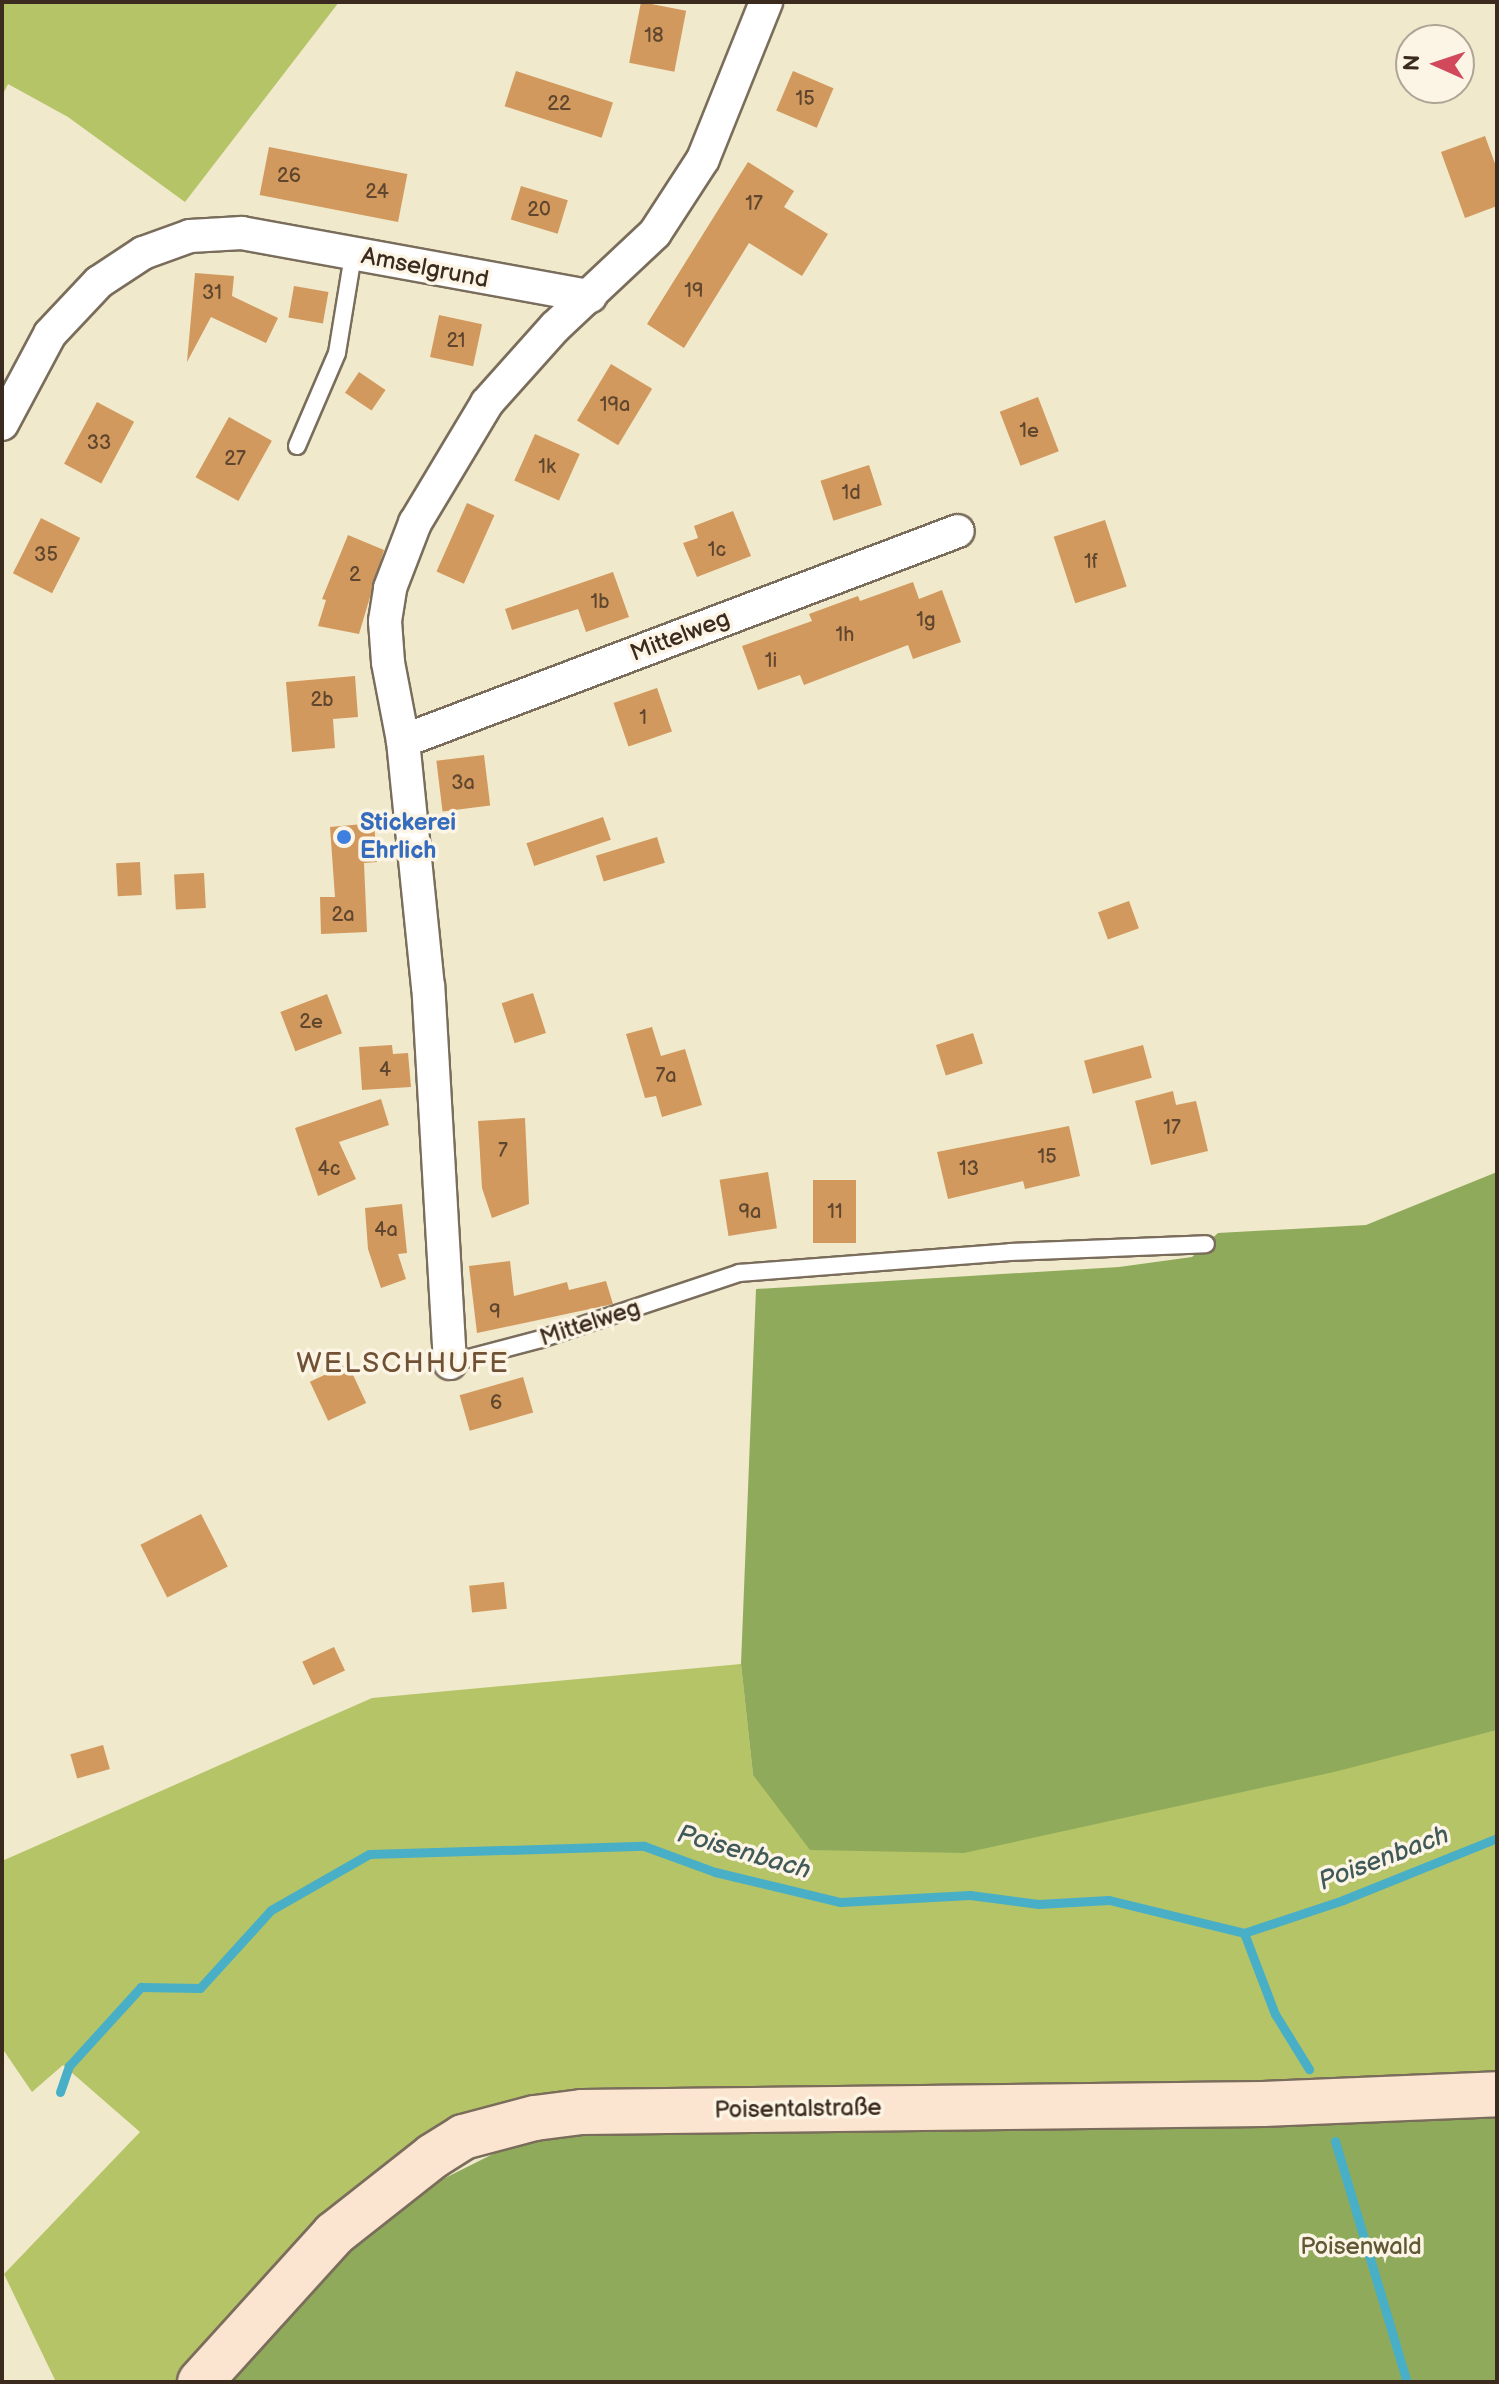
<!DOCTYPE html>
<meta charset="utf-8">
<style>
body{margin:0}
#map{position:relative;width:1499px;height:2384px;overflow:hidden;background:#f0e9cc;font-family:"Balsamiq Sans",sans-serif}
div>[style]{position:absolute}
.green>*{inset:0;background:#b5c466}
.forest>*{inset:0;background:#90aa5b}
.stream>*{height:9px;margin:-4.5px;padding:0 4.5px;transform-origin:4.5px;border-radius:4.5px;background:#48afc7}
.building>*{inset:0;background:#d1995d;transform-origin:0 0}
.roads{filter:drop-shadow(2px 0 #7a6d5b) drop-shadow(-2px 0 #7a6d5b) drop-shadow(0 2px #7a6d5b) drop-shadow(0 -2px #7a6d5b)}
.lane>*{height:16px;margin:-8px;padding:0 8px;transform-origin:8px;border-radius:8px;background:#fff}
.street>*{height:32px;margin:-16px;padding:0 16px;transform-origin:16px;border-radius:16px;background:#fff}
.secondary>*{height:44px;margin:-22px;padding:0 22px;transform-origin:22px;border-radius:22px;background:#fce5d0}
.dots>*{width:22px;height:22px;translate:-50% -50%;box-sizing:border-box;border:4px solid #fcf5e5;border-radius:50%}
span{translate:-50% -50%;white-space:nowrap;text-align:center;line-height:1.15;-webkit-text-stroke:7px #fcf5e5;paint-order:stroke}
.number-label{font-size:20px;color:#60462e}
.number-label span{-webkit-text-stroke-width:0}
.street-label{font-size:24px;color:#3b2a1e}
.shop-label{font-size:24px;color:#366cbe;font-weight:700}
.left{translate:0 -50%;text-align:left}
.park-label{font-size:24px;color:#605834}
.water-label{font-size:26px;color:#405959;font-style:italic}
.quarter-label{font-size:28px;color:#705134;letter-spacing:2px}
.frame{position:absolute;inset:0;border:4px solid #3b2a1e;pointer-events:none}
.north{position:absolute;left:1395px;top:24px;width:80px;height:80px;box-sizing:border-box;background:#fcf5e5;border:2px solid #afa495;border-radius:50%;rotate:273deg;font-size:22px;font-weight:700;line-height:32px;text-align:center;color:#3b2a1e}
.north::after{content:'';display:block;margin:auto;width:28px;height:36px;background:#d1495b;clip-path:polygon(50% 0,100% 100%,50% 72%,0 100%)}
</style>
<div id="map">
<div class="green">
<div style="clip-path:polygon(2px 2px,339px 2px,185px 202px,68px 117px,8px 84px,2px 96px)"></div>
<div style="clip-path:polygon(741px 1664px,753px 1775px,1192px 1800px,1497px 1730px,1497px 2082px,454px 2120px,359px 2185px,277px 2264px,175px 2382px,56px 2382px,4px 2274px,140px 2132px,63px 2065px,32px 2092px,2px 2048px,2px 1861px,372px 1698px)"></div>
</div>
<div class="forest">
<div style="clip-path:polygon(1497px 1172px,1497px 1730px,1334px 1772px,964px 1853px,810px 1850px,753px 1775px,741px 1664px,756px 1289px,1119px 1267px,1192px 1257px,1218px 1233px,1366px 1225px)"></div>
<div style="clip-path:polygon(1497px 2111px,1497px 2382px,224px 2382px,305px 2290px,405px 2198px,541px 2130px)"></div>
</div>
<div class="stream">
<div style="left:1244px;top:1933px;width:87px;rotate:69.1deg"></div>
<div style="left:1275px;top:2014px;width:65px;rotate:58.3deg"></div>
<div style="left:60px;top:2092px;width:28px;rotate:-71deg"></div>
<div style="left:69px;top:2066px;width:107px;rotate:-47.7deg"></div>
<div style="left:141px;top:1987px;width:59px;rotate:1deg"></div>
<div style="left:200px;top:1988px;width:105px;rotate:-47.7deg"></div>
<div style="left:271px;top:1910px;width:113px;rotate:-29.7deg"></div>
<div style="left:369px;top:1854px;width:275px;rotate:-1.7deg"></div>
<div style="left:644px;top:1846px;width:76px;rotate:20.1deg"></div>
<div style="left:715px;top:1872px;width:129px;rotate:13.5deg"></div>
<div style="left:840px;top:1902px;width:130px;rotate:-3.1deg"></div>
<div style="left:970px;top:1895px;width:69px;rotate:7.5deg"></div>
<div style="left:1038px;top:1904px;width:71px;rotate:-3.2deg"></div>
<div style="left:1109px;top:1900px;width:139px;rotate:13.7deg"></div>
<div style="left:1244px;top:1933px;width:104px;rotate:-18.4deg"></div>
<div style="left:1343px;top:1900px;width:166px;rotate:-21.9deg"></div>
<div style="left:1335px;top:2141px;width:252px;rotate:73.4deg"></div>
</div>
<div class="building">
<div style="left:641px;top:2px;width:46px;height:62px;rotate:11deg"></div>
<div style="left:516px;top:71px;width:102px;height:37px;rotate:18deg"></div>
<div style="left:793px;top:71px;width:44px;height:43px;rotate:23deg"></div>
<div style="clip-path:polygon(1485px 136px,1497px 169px,1497px 206px,1465px 218px,1441px 152px)"></div>
<div style="left:269px;top:147px;width:141px;height:49px;rotate:11deg"></div>
<div style="clip-path:polygon(748px 162px,794px 191px,784px 207px,828px 234px,802px 276px,749px 243px,684px 348px,647px 324px)"></div>
<div style="left:521px;top:186px;width:49px;height:35px;rotate:17deg"></div>
<div style="clip-path:polygon(195px 273px,234px 276px,232px 296px,278px 318px,266px 343px,211px 317px,187px 362px)"></div>
<div style="left:294px;top:286px;width:35px;height:32px;rotate:10deg"></div>
<div style="left:439px;top:315px;width:44px;height:43px;rotate:12deg"></div>
<div style="left:611px;top:364px;width:48px;height:66px;rotate:31deg"></div>
<div style="left:359px;top:372px;width:32px;height:25px;rotate:34deg"></div>
<div style="left:1038px;top:397px;width:58px;height:41px;rotate:69deg"></div>
<div style="left:97px;top:402px;width:42px;height:70px;rotate:28deg"></div>
<div style="left:229px;top:417px;width:49px;height:69px;rotate:29deg"></div>
<div style="left:535px;top:434px;width:49px;height:51px;rotate:24deg"></div>
<div style="left:869px;top:465px;width:42px;height:51px;rotate:72deg"></div>
<div style="left:467px;top:503px;width:30px;height:75px;rotate:24deg"></div>
<div style="clip-path:polygon(733px 511px,751px 556px,697px 577px,683px 543px,698px 538px,694px 526px)"></div>
<div style="left:41px;top:518px;width:44px;height:62px;rotate:27deg"></div>
<div style="left:1105px;top:520px;width:70px;height:54px;rotate:72deg"></div>
<div style="clip-path:polygon(348px 535px,384px 550px,359px 634px,318px 626px,326px 600px,322px 599px)"></div>
<div style="clip-path:polygon(613px 572px,629px 617px,586px 632px,578px 609px,512px 630px,505px 609px)"></div>
<div style="clip-path:polygon(913px 582px,919px 599px,942px 590px,961px 642px,913px 659px,908px 645px,804px 685px,800px 675px,758px 690px,742px 646px,812px 621px,809px 614px,858px 596px,860px 601px)"></div>
<div style="clip-path:polygon(355px 676px,358px 717px,333px 719px,335px 748px,292px 752px,286px 682px)"></div>
<div style="left:657px;top:688px;width:46px;height:46px;rotate:71deg"></div>
<div style="left:484px;top:755px;width:51px;height:48px;rotate:83deg"></div>
<div style="left:603px;top:817px;width:24px;height:81px;rotate:71deg"></div>
<div style="clip-path:polygon(374px 823px,377px 862px,364px 863px,367px 932px,321px 934px,320px 897px,335px 897px,330px 827px)"></div>
<div style="left:657px;top:837px;width:27px;height:64px;rotate:73deg"></div>
<div style="left:140px;top:862px;width:33px;height:24px;rotate:87deg"></div>
<div style="left:204px;top:873px;width:35px;height:30px;rotate:87deg"></div>
<div style="left:1129px;top:901px;width:29px;height:33px;rotate:70deg"></div>
<div style="left:533px;top:993px;width:42px;height:33px;rotate:72deg"></div>
<div style="left:327px;top:994px;width:42px;height:50px;rotate:69deg"></div>
<div style="clip-path:polygon(652px 1027px,661px 1056px,685px 1049px,702px 1105px,662px 1117px,656px 1096px,645px 1098px,626px 1034px)"></div>
<div style="left:973px;top:1033px;width:32px;height:39px;rotate:72deg"></div>
<div style="clip-path:polygon(392px 1045px,393px 1054px,408px 1053px,411px 1087px,362px 1090px,359px 1047px)"></div>
<div style="left:1143px;top:1045px;width:34px;height:61px;rotate:75deg"></div>
<div style="clip-path:polygon(1173px 1091px,1176px 1105px,1196px 1101px,1208px 1151px,1151px 1165px,1135px 1101px)"></div>
<div style="clip-path:polygon(381px 1099px,389px 1125px,339px 1142px,356px 1179px,318px 1196px,295px 1128px)"></div>
<div style="clip-path:polygon(525px 1118px,529px 1204px,492px 1218px,482px 1188px,478px 1121px)"></div>
<div style="clip-path:polygon(1069px 1126px,1080px 1176px,1025px 1189px,1023px 1181px,948px 1199px,937px 1152px)"></div>
<div style="left:768px;top:1172px;width:57px;height:49px;rotate:81deg"></div>
<div style="left:813px;top:1180px;width:43px;height:63px"></div>
<div style="clip-path:polygon(402px 1204px,407px 1253px,398px 1254px,406px 1279px,381px 1288px,368px 1249px,365px 1208px)"></div>
<div style="clip-path:polygon(510px 1261px,514px 1296px,567px 1282px,569px 1290px,606px 1281px,613px 1304px,477px 1333px,469px 1266px)"></div>
<div style="left:348px;top:1364px;width:43px;height:42px;rotate:65deg"></div>
<div style="left:523px;top:1377px;width:37px;height:66px;rotate:74deg"></div>
<div style="left:201px;top:1514px;width:59px;height:68px;rotate:63deg"></div>
<div style="left:504px;top:1582px;width:27px;height:35px;rotate:84deg"></div>
<div style="left:334px;top:1647px;width:26px;height:35px;rotate:65deg"></div>
<div style="left:103px;top:1745px;width:25px;height:34px;rotate:74deg"></div>
</div>
<div class="roads">
<div class="lane">
<div style="left:297px;top:446px;width:101px;rotate:-66.7deg"></div>
<div style="left:337px;top:353px;width:99px;rotate:-80.7deg"></div>
<div style="left:450px;top:1363px;width:94px;rotate:-14.8deg"></div>
<div style="left:541px;top:1339px;width:209px;rotate:-18.4deg"></div>
<div style="left:739px;top:1273px;width:272px;rotate:-4.4deg"></div>
<div style="left:1010px;top:1252px;width:196px;rotate:-2.3deg"></div>
</div>
<div class="street">
<div style="left:2px;top:424px;width:102px;rotate:-61.9deg"></div>
<div style="left:50px;top:334px;width:71px;rotate:-46.7deg"></div>
<div style="left:99px;top:282px;width:53px;rotate:-33.4deg"></div>
<div style="left:143px;top:253px;width:50px;rotate:-19.9deg"></div>
<div style="left:190px;top:236px;width:52px;rotate:-3.3deg"></div>
<div style="left:242px;top:233px;width:354px;rotate:10.3deg"></div>
<div style="left:403px;top:741px;width:593px;rotate:-20.73deg"></div>
<div style="left:450px;top:1363px;width:377px;rotate:-93.3deg"></div>
<div style="left:428px;top:987px;width:247px;rotate:-95.8deg"></div>
<div style="left:403px;top:741px;width:80px;rotate:-100.8deg"></div>
<div style="left:388px;top:662px;width:41px;rotate:-94.2deg"></div>
<div style="left:385px;top:621px;width:33px;rotate:-81deg"></div>
<div style="left:390px;top:588px;width:70px;rotate:-69deg"></div>
<div style="left:415px;top:523px;width:140px;rotate:-59deg"></div>
<div style="left:487px;top:403px;width:102px;rotate:-48.2deg"></div>
<div style="left:555px;top:327px;width:137px;rotate:-43.2deg"></div>
<div style="left:655px;top:233px;width:88px;rotate:-57deg"></div>
<div style="left:703px;top:159px;width:169px;rotate:-68.1deg"></div>
</div>
<div class="secondary">
<div style="left:200px;top:2382px;width:200px;rotate:-47.8deg"></div>
<div style="left:334px;top:2234px;width:126px;rotate:-38.2deg"></div>
<div style="left:433px;top:2156px;width:36px;rotate:-32deg"></div>
<div style="left:463px;top:2137px;width:74px;rotate:-14.8deg"></div>
<div style="left:535px;top:2118px;width:47px;rotate:-7.3deg"></div>
<div style="left:582px;top:2112px;width:681px;rotate:-0.67deg"></div>
<div style="left:1263px;top:2104px;width:234px;rotate:-2.4deg"></div>
</div>
</div>
<div class="dots">
<div style="left:344px;top:837px;background:#3f7fe0"></div>
</div>
<div class="number-label">
<span style="left:654px;top:36px">18</span>
<span style="left:805px;top:99px">15</span>
<span style="left:559px;top:104px">22</span>
<span style="left:289px;top:176px">26</span>
<span style="left:377px;top:192px">24</span>
<span style="left:754px;top:204px">17</span>
<span style="left:539px;top:210px">20</span>
<span style="left:694px;top:291px">19</span>
<span style="left:212px;top:293px">31</span>
<span style="left:456px;top:341px">21</span>
<span style="left:615px;top:405px">19a</span>
<span style="left:1029px;top:431px">1e</span>
<span style="left:99px;top:443px">33</span>
<span style="left:235px;top:459px">27</span>
<span style="left:547px;top:467px">1k</span>
<span style="left:851px;top:493px">1d</span>
<span style="left:717px;top:550px">1c</span>
<span style="left:46px;top:555px">35</span>
<span style="left:1091px;top:562px">1f</span>
<span style="left:355px;top:575px">2</span>
<span style="left:600px;top:602px">1b</span>
<span style="left:926px;top:620px">1g</span>
<span style="left:845px;top:635px">1h</span>
<span style="left:771px;top:661px">1i</span>
<span style="left:322px;top:700px">2b</span>
<span style="left:643px;top:718px">1</span>
<span style="left:463px;top:783px">3a</span>
<span style="left:343px;top:915px">2a</span>
<span style="left:311px;top:1022px">2e</span>
<span style="left:385px;top:1070px">4</span>
<span style="left:666px;top:1076px">7a</span>
<span style="left:1172px;top:1128px">17</span>
<span style="left:503px;top:1151px">7</span>
<span style="left:1047px;top:1157px">15</span>
<span style="left:329px;top:1169px">4c</span>
<span style="left:969px;top:1169px">13</span>
<span style="left:750px;top:1212px">9a</span>
<span style="left:835px;top:1212px">11</span>
<span style="left:386px;top:1230px">4a</span>
<span style="left:495px;top:1312px">9</span>
<span style="left:496px;top:1403px">6</span>
</div>
<div class="street-label">
<span style="left:425px;top:268px;rotate:11deg">Amselgrund</span>
<span style="left:680px;top:636px;rotate:-21deg">Mittelweg</span>
<span style="left:590px;top:1323px;rotate:-18deg">Mittelweg</span>
<span style="left:798px;top:2109px;rotate:-1deg">Poisentalstraße</span>
</div>
<div class="shop-label">
<span class="left" style="left:360px;top:837px">Stickerei<br>Ehrlich</span>
</div>
<div class="park-label">
<span style="left:1361px;top:2247px">Poisenwald</span>
</div>
<div class="water-label">
<span style="left:744px;top:1853px;rotate:16deg">Poisenbach</span>
<span style="left:1384px;top:1859px;rotate:-21deg">Poisenbach</span>
</div>
<div class="quarter-label">
<span style="left:403px;top:1364px">WELSCHHUFE</span>
</div>
<div class="frame"></div>
<div class="north">N</div>
</div>
